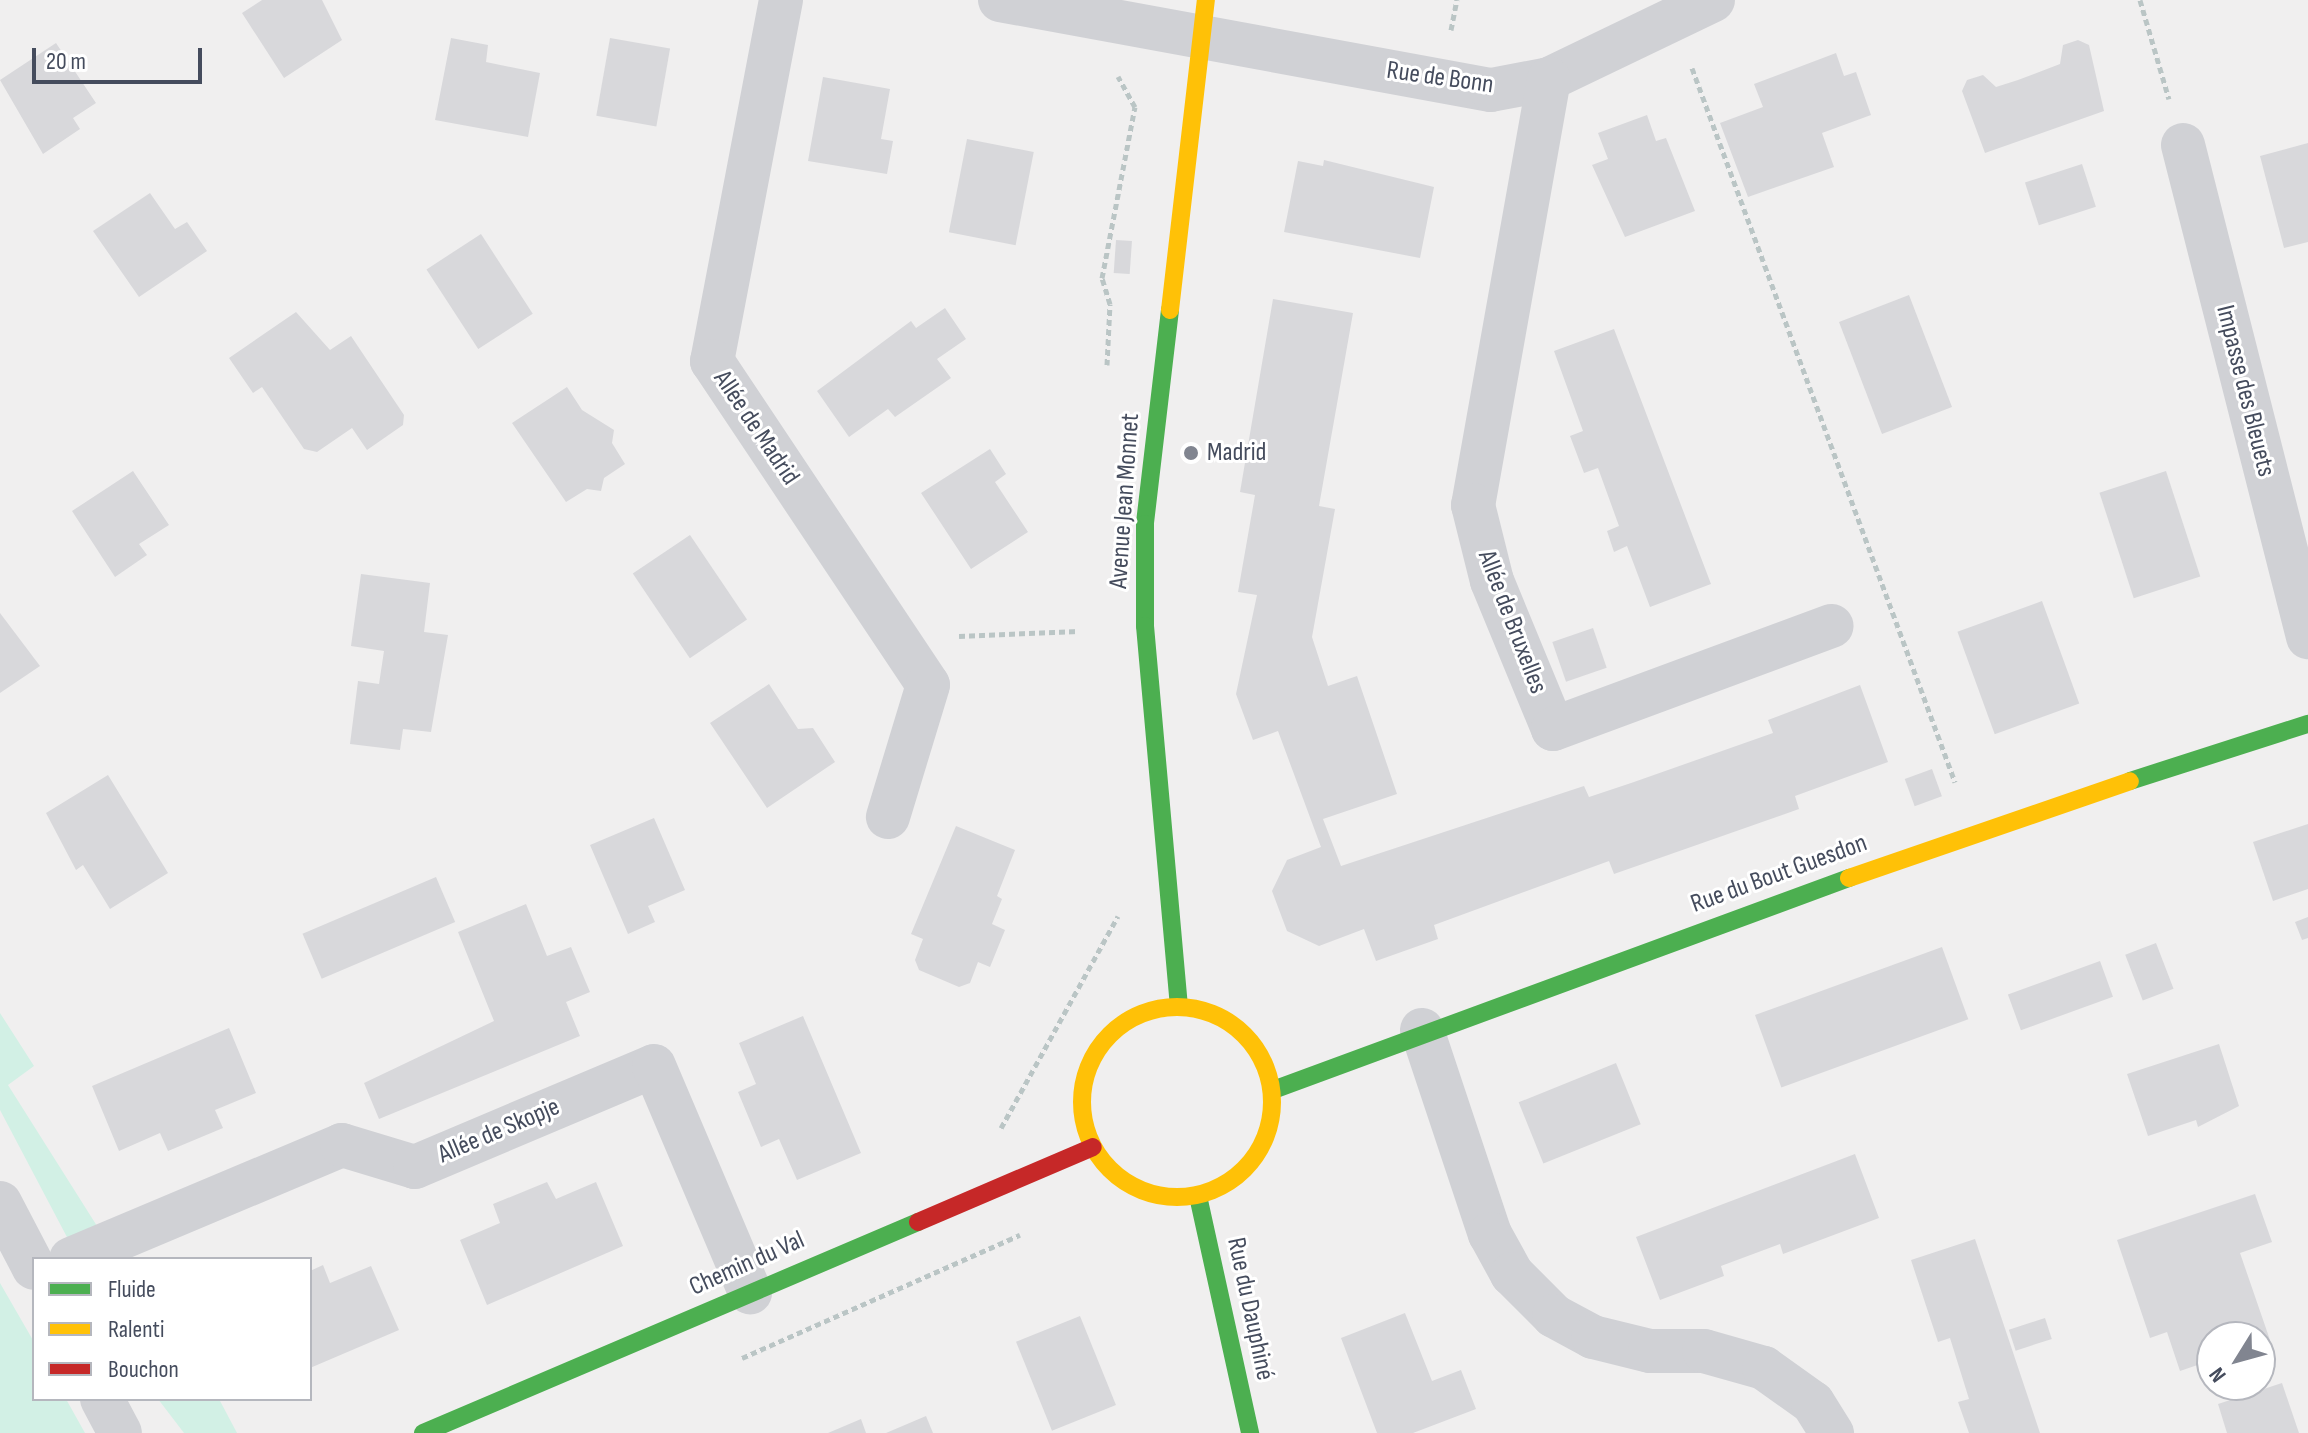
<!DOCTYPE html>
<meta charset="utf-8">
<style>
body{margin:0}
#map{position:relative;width:2308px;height:1433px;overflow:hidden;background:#f0efef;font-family:"Sofia Sans Condensed",sans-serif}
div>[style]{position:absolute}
.green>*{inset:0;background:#d2f0e5}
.building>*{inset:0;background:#d8d8db;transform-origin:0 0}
.path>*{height:5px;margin-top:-2.5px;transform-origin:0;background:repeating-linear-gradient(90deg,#bac5c5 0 6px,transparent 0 10px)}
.street>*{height:44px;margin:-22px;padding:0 22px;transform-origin:22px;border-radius:22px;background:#d0d1d5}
.fast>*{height:18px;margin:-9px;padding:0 9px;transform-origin:9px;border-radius:9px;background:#4caf50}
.slow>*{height:18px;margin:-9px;padding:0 9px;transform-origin:9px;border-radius:9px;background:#ffc107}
.slow>.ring{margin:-9px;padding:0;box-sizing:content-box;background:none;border:18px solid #ffc107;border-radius:50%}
.jam>*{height:18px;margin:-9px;padding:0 9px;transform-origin:9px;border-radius:9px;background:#c62828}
.dots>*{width:22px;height:22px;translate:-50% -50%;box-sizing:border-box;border:4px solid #fff;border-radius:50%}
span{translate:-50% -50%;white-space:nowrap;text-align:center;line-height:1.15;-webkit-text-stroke:6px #fff;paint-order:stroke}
.street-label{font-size:26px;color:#454c5d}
.poi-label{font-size:26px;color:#454c5d}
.left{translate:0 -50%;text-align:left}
.legend{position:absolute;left:32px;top:1257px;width:280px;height:144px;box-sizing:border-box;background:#fff;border:2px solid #b5b7be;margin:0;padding:10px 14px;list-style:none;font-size:24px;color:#454c5d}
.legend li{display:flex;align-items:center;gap:16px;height:40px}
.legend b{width:40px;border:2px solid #b5b7be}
.north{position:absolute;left:2196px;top:1321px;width:80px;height:80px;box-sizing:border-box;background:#fff;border:2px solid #b5b7be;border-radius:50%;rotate:233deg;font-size:22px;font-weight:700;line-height:32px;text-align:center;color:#454c5d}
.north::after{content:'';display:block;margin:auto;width:28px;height:36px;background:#818590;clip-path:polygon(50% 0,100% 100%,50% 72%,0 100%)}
.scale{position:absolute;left:32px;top:48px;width:170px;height:36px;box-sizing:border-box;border:4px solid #454c5d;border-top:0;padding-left:10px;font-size:24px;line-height:28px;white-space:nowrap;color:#454c5d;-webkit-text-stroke:6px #fff;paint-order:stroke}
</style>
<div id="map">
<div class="green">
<div style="clip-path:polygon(0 1013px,34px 1066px,8px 1085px,97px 1226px,68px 1239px,0 1110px)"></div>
<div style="clip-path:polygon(0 1283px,34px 1342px,34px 1399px,66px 1399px,85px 1433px,0 1433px)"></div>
<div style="clip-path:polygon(158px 1399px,219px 1399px,237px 1433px,184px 1433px)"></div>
</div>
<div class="building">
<div style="clip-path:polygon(262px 0,322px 0,342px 40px,284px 78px,242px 13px)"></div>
<div style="clip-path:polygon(451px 38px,488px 45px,486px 62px,540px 73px,528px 137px,435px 120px)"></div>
<div style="left:610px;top:38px;width:61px;height:79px;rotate:10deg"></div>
<div style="clip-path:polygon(2078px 40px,2089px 45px,2104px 111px,1985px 153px,1962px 91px,1967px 80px,1983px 75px,1996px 87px,2018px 80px,2060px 64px,2063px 45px)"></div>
<div style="clip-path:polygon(56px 43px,96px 103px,73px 118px,80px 129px,43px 154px,0 80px)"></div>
<div style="clip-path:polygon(1836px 53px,1844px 76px,1856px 72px,1871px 115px,1822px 133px,1834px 167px,1748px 197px,1720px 123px,1763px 107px,1754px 84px)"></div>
<div style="clip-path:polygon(823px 77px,890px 89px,881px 139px,893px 141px,887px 174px,808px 161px)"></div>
<div style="clip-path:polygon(1647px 115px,1656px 141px,1666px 138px,1695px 211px,1625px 237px,1592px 165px,1608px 159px,1598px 133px)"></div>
<div style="left:967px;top:139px;width:68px;height:95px;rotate:11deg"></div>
<div style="clip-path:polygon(2308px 143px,2308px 242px,2284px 248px,2260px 156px)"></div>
<div style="clip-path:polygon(1324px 160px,1434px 187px,1420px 258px,1284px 232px,1298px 161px,1323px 166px)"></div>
<div style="left:2082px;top:164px;width:45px;height:60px;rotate:72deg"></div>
<div style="clip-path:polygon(150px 193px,175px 229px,187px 222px,207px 251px,139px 297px,93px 231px)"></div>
<div style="left:481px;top:234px;width:95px;height:65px;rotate:57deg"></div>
<div style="left:1116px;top:240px;width:16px;height:33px;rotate:4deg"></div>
<div style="left:1909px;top:295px;width:120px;height:75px;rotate:69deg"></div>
<div style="clip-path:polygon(1273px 299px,1353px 313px,1319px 506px,1335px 509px,1312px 637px,1328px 686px,1357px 676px,1397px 794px,1323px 819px,1341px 866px,1584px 786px,1589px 797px,1634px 782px,1773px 733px,1768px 720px,1860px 685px,1888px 762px,1795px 796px,1799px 809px,1614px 874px,1609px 861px,1434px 925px,1438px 939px,1376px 961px,1364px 929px,1319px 946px,1287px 931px,1272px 891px,1287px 860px,1321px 847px,1278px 731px,1253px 740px,1236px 694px,1257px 595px,1238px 592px,1255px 495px,1240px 492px)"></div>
<div style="clip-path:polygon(945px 308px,966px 339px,937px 359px,951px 378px,895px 417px,888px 409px,849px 437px,817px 391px,911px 321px,916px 328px)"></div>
<div style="clip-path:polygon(296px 312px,330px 350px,351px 336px,404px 415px,403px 425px,367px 450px,352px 428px,317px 452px,304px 449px,262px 387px,253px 393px,229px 358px)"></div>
<div style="clip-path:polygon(1614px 329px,1711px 584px,1650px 607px,1627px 546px,1614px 552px,1607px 531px,1619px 526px,1598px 468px,1584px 473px,1570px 436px,1583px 431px,1554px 351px)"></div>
<div style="clip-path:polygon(567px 387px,582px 410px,614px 430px,612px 443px,625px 464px,604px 478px,601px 491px,587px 489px,566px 502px,512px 423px)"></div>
<div style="clip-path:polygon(990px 449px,1006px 474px,995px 482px,1028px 532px,971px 569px,921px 493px)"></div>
<div style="clip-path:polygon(133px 471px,169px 525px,139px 544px,147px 555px,115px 577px,72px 511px)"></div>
<div style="left:2166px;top:471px;width:111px;height:70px;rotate:72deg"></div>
<div style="left:690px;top:535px;width:102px;height:69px;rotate:56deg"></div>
<div style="clip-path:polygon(361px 574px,430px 583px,424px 632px,448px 635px,431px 732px,403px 729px,400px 750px,350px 744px,358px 681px,379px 684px,384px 651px,351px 646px)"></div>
<div style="left:2042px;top:601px;width:109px;height:90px;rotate:70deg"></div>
<div style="clip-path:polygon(0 613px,40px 666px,0 693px)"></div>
<div style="left:1593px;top:628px;width:42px;height:43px;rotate:71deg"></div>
<div style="clip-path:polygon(769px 684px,798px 729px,813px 728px,835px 762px,767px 808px,710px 723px)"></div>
<div style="left:1932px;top:769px;width:29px;height:29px;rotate:70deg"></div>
<div style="clip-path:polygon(108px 775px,168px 873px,110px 909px,83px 865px,76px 870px,46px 813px)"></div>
<div style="clip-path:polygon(654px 818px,685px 890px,648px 906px,655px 922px,628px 934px,590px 845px)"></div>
<div style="clip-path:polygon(2308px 824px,2308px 889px,2273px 901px,2253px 842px)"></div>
<div style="clip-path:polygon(956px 826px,1015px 850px,997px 896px,1002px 899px,992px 924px,1005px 930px,990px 967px,978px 962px,970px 983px,959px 987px,919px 970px,915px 960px,923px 939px,911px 934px)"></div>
<div style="left:436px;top:877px;width:49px;height:145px;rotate:67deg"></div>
<div style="clip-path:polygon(526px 904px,547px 956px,571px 947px,590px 992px,566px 1002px,580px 1036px,379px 1119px,364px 1083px,494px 1021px,458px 932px)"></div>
<div style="clip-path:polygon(2308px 917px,2308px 938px,2302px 940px,2295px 922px)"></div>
<div style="left:2156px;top:943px;width:49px;height:33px;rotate:69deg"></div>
<div style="left:1942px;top:947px;width:77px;height:199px;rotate:70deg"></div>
<div style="left:2100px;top:961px;width:38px;height:98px;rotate:70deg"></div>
<div style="clip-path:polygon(803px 1016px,861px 1153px,797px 1180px,779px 1139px,761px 1147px,738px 1092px,756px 1084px,739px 1043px)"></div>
<div style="clip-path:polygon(229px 1028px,256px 1093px,215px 1110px,223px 1128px,168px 1151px,160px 1133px,119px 1151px,92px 1086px)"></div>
<div style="clip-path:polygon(2219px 1044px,2239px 1106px,2198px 1127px,2196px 1120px,2148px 1136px,2127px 1074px)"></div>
<div style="left:1616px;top:1063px;width:66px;height:105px;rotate:68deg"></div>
<div style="clip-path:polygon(1855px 1154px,1879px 1218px,1783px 1254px,1780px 1244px,1721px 1266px,1724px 1276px,1660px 1300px,1636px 1237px)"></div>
<div style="clip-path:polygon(547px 1182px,556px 1199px,596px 1182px,623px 1246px,487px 1305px,460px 1240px,500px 1223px,493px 1204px)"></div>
<div style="clip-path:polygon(2255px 1194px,2272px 1242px,2240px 1253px,2270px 1340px,2212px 1337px,2212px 1360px,2180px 1371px,2167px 1332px,2150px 1338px,2117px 1240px)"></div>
<div style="clip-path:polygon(1975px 1239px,2040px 1433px,1969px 1433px,1958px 1402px,1969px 1399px,1950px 1338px,1938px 1342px,1911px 1260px)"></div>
<div style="clip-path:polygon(323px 1265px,330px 1283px,371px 1266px,399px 1330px,310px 1368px,310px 1271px)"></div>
<div style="clip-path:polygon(1405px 1313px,1432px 1381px,1461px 1370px,1476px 1409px,1413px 1433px,1377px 1433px,1341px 1338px)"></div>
<div style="left:1080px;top:1316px;width:96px;height:69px;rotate:68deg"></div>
<div style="left:2045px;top:1318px;width:22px;height:38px;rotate:72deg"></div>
<div style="clip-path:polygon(2282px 1383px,2299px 1433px,2227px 1433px,2218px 1404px)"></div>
<div style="clip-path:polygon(926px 1416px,933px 1433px,886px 1433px)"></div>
<div style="clip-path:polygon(861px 1419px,866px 1433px,828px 1433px)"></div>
</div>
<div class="path">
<div style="left:2140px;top:0;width:103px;rotate:73.7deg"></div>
<div style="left:1451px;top:30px;width:31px;rotate:-79deg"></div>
<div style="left:1692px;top:68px;width:761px;rotate:69.78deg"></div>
<div style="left:1107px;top:365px;width:61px;rotate:-87.2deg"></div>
<div style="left:1110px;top:304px;width:27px;rotate:-107deg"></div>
<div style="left:1102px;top:278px;width:174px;rotate:-79.1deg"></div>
<div style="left:1135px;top:107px;width:35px;rotate:-119deg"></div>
<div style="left:959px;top:636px;width:120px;rotate:-2.4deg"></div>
<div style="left:1001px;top:1128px;width:242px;rotate:-61.1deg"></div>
<div style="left:742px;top:1358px;width:304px;rotate:-23.9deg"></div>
</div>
<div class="street">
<div style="left:781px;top:0;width:368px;rotate:100.8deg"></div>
<div style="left:712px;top:361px;width:389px;rotate:56.3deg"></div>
<div style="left:928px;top:685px;width:138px;rotate:106.9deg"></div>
<div style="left:1000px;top:0;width:499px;rotate:10.4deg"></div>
<div style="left:1491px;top:90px;width:59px;rotate:-10.7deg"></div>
<div style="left:1549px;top:79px;width:182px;rotate:-25.7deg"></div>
<div style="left:1549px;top:79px;width:433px;rotate:100.1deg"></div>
<div style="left:1473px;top:505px;width:78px;rotate:76deg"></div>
<div style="left:1492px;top:581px;width:160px;rotate:67.6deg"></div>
<div style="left:1553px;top:729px;width:297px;rotate:-20.3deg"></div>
<div style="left:2183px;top:145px;width:508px;rotate:75.74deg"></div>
<div style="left:1422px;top:1030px;width:215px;rotate:71.6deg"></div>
<div style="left:1490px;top:1234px;width:46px;rotate:61.2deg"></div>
<div style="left:1512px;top:1274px;width:59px;rotate:45deg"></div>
<div style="left:1554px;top:1316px;width:44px;rotate:28.3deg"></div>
<div style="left:1593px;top:1337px;width:59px;rotate:13.8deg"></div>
<div style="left:1650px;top:1351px;width:54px"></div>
<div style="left:1704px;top:1351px;width:62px;rotate:15.8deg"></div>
<div style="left:1764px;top:1368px;width:60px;rotate:35.5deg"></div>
<div style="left:1813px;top:1403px;width:36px;rotate:58deg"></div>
<div style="left:0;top:1203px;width:73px;rotate:62.4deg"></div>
<div style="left:71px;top:1259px;width:294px;rotate:-22.8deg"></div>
<div style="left:342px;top:1145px;width:76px;rotate:16.8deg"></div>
<div style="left:415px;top:1167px;width:259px;rotate:-22.9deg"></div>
<div style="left:654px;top:1066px;width:246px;rotate:67deg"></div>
<div style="left:102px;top:1399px;width:38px;rotate:62deg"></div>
</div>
<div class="fast">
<div style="left:1170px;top:310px;width:215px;rotate:96.7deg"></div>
<div style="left:1145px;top:524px;width:102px;rotate:90deg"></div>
<div style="left:1145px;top:626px;width:382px;rotate:84.9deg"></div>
<div style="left:2130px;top:781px;width:187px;rotate:-17.8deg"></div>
<div style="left:1273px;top:1090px;width:614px;rotate:-20.21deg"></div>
<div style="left:1198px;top:1196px;width:243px;rotate:77.6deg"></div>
<div style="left:423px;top:1433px;width:538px;rotate:-23.09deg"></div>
</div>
<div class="slow">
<div style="left:1170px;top:310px;width:312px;rotate:-83.4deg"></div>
<div style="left:1849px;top:878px;width:297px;rotate:-19deg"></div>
<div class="ring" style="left:1082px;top:1007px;width:172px;height:172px"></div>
</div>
<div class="jam">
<div style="left:918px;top:1222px;width:190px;rotate:-23.2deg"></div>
</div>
<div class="dots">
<div style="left:1191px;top:453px;background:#818590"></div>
</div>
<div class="street-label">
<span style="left:1440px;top:78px;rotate:8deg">Rue de Bonn</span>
<span style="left:2245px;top:391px;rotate:76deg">Impasse des Bleuets</span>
<span style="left:756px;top:428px;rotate:56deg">Allée de Madrid</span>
<span style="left:1125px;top:501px;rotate:-86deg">Avenue Jean Monnet</span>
<span style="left:1512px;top:622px;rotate:69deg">Allée de Bruxelles</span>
<span style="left:1779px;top:874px;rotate:-20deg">Rue du Bout Guesdon</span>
<span style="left:499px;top:1131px;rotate:-23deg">Allée de Skopje</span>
<span style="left:747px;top:1264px;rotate:-24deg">Chemin du Val</span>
<span style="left:1250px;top:1309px;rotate:78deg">Rue du Dauphiné</span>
</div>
<div class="poi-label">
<span class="left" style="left:1207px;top:453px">Madrid</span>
</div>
<ul class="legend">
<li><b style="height:10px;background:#4caf50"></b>Fluide</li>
<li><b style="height:10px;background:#ffc107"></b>Ralenti</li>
<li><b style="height:10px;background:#c62828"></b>Bouchon</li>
</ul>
<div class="north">N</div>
<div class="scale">20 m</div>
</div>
